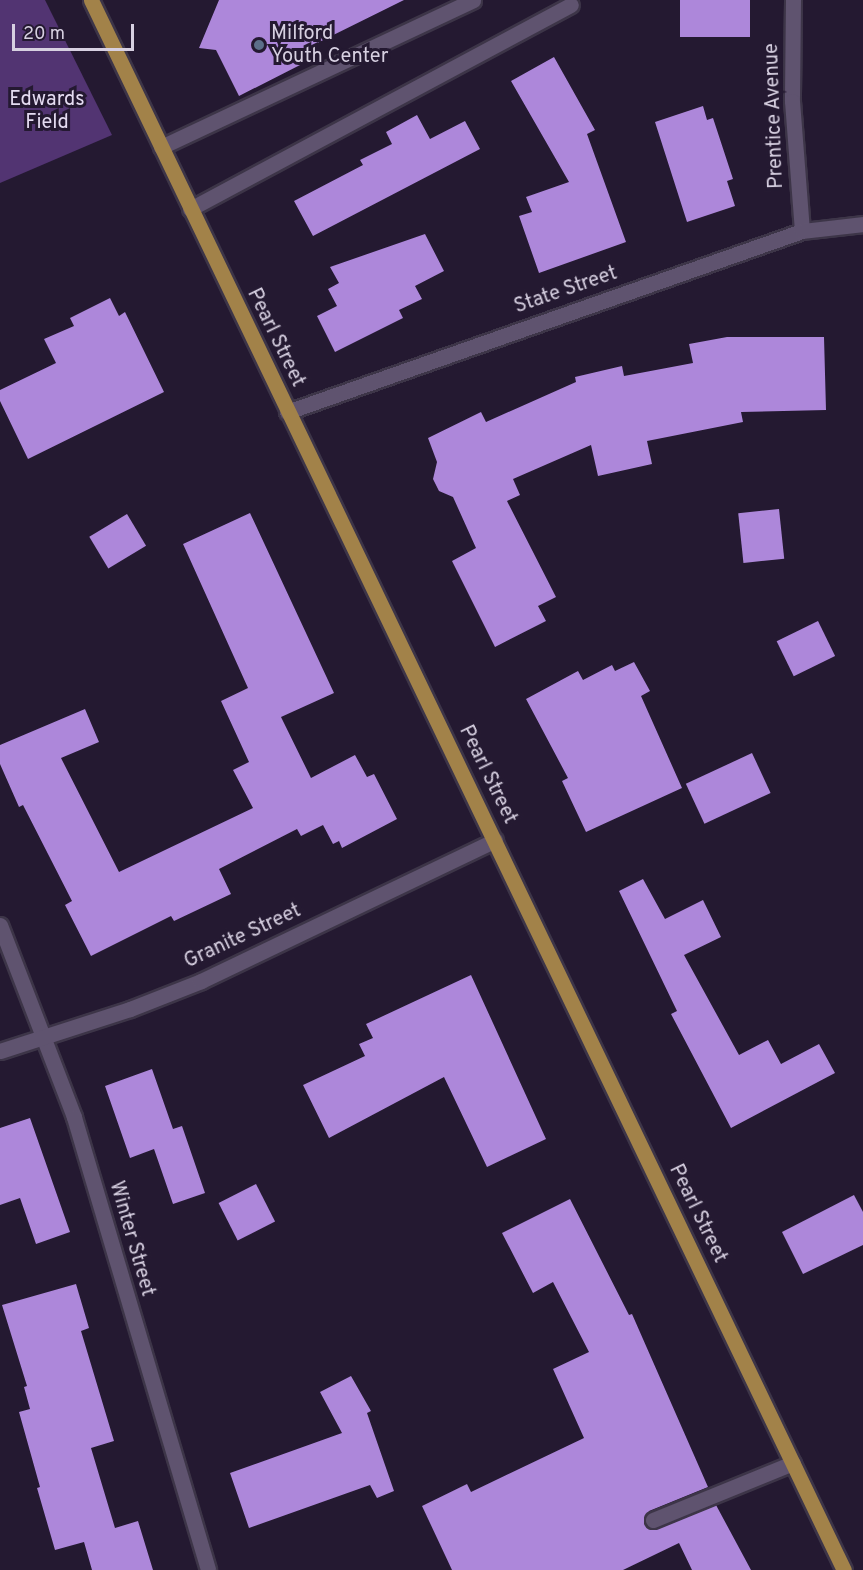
<!DOCTYPE html>
<style>
body{margin:0}
#map{position:relative;width:863px;height:1570px;overflow:hidden;background:#241931;font-family:Overpass,sans-serif}
div>[style]{position:absolute}
.green>*{inset:0;background:#523472}
.building>*{inset:0;background:#ad87da;transform-origin:0 0}
.roads{filter:drop-shadow(2px 0 #3d3548) drop-shadow(-2px 0 #3d3548) drop-shadow(0 2px #3d3548) drop-shadow(0 -2px #3d3548)}
.minor>*{height:15px;margin:-7.5px;padding:0 7.5px;transform-origin:7.5px;border-radius:7.5px;background:#5f536f}
.major>*{height:15px;margin:-7.5px;padding:0 7.5px;transform-origin:7.5px;border-radius:7.5px;background:#a28249}
.dots>*{width:16px;height:16px;translate:-50% -50%;box-sizing:border-box;border:3px solid #241931;border-radius:50%}
span{translate:-50% -50%;white-space:nowrap;text-align:center;line-height:1.15;-webkit-text-stroke:6px #241931;paint-order:stroke}
.poi-label{font-size:20px;color:#d7d0e1}
.left{translate:0 -50%;text-align:left}
.park-label{font-size:20px;color:#e5dcf2}
.street-label{font-size:20px;color:#d7d0e1}
.scale{position:absolute;left:12px;top:24px;width:122px;height:27px;box-sizing:border-box;border:3px solid #d7d0e1;border-top:0;padding-left:8px;font-size:18px;line-height:21px;white-space:nowrap;color:#d7d0e1;-webkit-text-stroke:4px #241931;paint-order:stroke}
</style>
<div id="map">
<div class="green">
<div style="clip-path:polygon(0 0,45px 0,112px 135px,0 183px)"></div>
</div>
<div class="building">
<div style="clip-path:polygon(219px 0,404px 0,297px 53px,302px 64px,239px 96px,216px 50px,199px 48px)"></div>
<div style="left:680px;top:0;width:70px;height:37px"></div>
<div style="clip-path:polygon(554px 57px,595px 130px,587px 134px,626px 242px,539px 273px,519px 216px,532px 212px,526px 197px,569px 182px,511px 81px)"></div>
<div style="clip-path:polygon(703px 106px,707px 120px,713px 118px,733px 179px,727px 181px,735px 206px,687px 222px,655px 122px)"></div>
<div style="clip-path:polygon(417px 115px,430px 139px,465px 121px,480px 149px,313px 236px,294px 201px,363px 165px,360px 160px,392px 144px,386px 132px)"></div>
<div style="clip-path:polygon(425px 234px,444px 271px,415px 286px,422px 299px,399px 310px,403px 318px,335px 352px,317px 316px,337px 306px,328px 289px,339px 283px,330px 267px)"></div>
<div style="clip-path:polygon(110px 298px,119px 316px,125px 312px,164px 392px,28px 459px,0 401px,0 390px,56px 363px,44px 339px,74px 326px,70px 318px)"></div>
<div style="clip-path:polygon(727px 337px,824px 337px,826px 410px,741px 412px,743px 422px,647px 441px,652px 464px,598px 476px,591px 445px,513px 479px,520px 495px,507px 501px,556px 597px,538px 606px,546px 621px,495px 647px,452px 561px,476px 548px,453px 497px,439px 491px,433px 479px,437px 462px,428px 438px,481px 412px,486px 422px,576px 382px,575px 377px,622px 366px,624px 376px,693px 363px,689px 344px)"></div>
<div style="left:779px;top:509px;width:50px;height:41px;rotate:84deg"></div>
<div style="clip-path:polygon(250px 513px,334px 693px,281px 717px,311px 778px,355px 755px,367px 777px,374px 774px,397px 819px,342px 848px,339px 841px,333px 844px,323px 825px,301px 836px,297px 829px,219px 869px,231px 894px,174px 921px,171px 916px,91px 956px,65px 905px,72px 901px,23px 805px,19px 807px,0 764px,0 745px,85px 709px,99px 742px,61px 758px,119px 872px,253px 808px,233px 770px,249px 762px,221px 701px,248px 688px,183px 544px)"></div>
<div style="left:127px;top:514px;width:37px;height:44px;rotate:59deg"></div>
<div style="left:818px;top:621px;width:39px;height:46px;rotate:64deg"></div>
<div style="clip-path:polygon(634px 662px,650px 691px,641px 696px,682px 788px,586px 832px,562px 781px,568px 778px,526px 699px,578px 671px,583px 680px,612px 665px,615px 671px)"></div>
<div style="left:752px;top:753px;width:44px;height:73px;rotate:65deg"></div>
<div style="clip-path:polygon(643px 879px,665px 919px,703px 900px,721px 937px,684px 955px,739px 1055px,768px 1040px,781px 1064px,819px 1044px,835px 1073px,731px 1128px,671px 1014px,677px 1011px,619px 891px)"></div>
<div style="clip-path:polygon(471px 975px,546px 1139px,487px 1167px,444px 1077px,329px 1138px,303px 1085px,365px 1056px,359px 1044px,373px 1038px,366px 1024px)"></div>
<div style="clip-path:polygon(152px 1069px,173px 1129px,182px 1126px,205px 1193px,173px 1204px,154px 1149px,130px 1158px,105px 1086px)"></div>
<div style="clip-path:polygon(30px 1118px,70px 1232px,36px 1244px,20px 1198px,0 1205px,0 1128px)"></div>
<div style="left:256px;top:1184px;width:42px;height:42px;rotate:63deg"></div>
<div style="clip-path:polygon(854px 1195px,863px 1212px,863px 1245px,803px 1274px,782px 1232px)"></div>
<div style="clip-path:polygon(570px 1199px,629px 1315px,632px 1314px,708px 1487px,649px 1511px,644px 1524px,656px 1529px,716px 1505px,751px 1570px,692px 1570px,679px 1543px,623px 1570px,452px 1570px,422px 1506px,467px 1484px,471px 1492px,584px 1438px,553px 1369px,589px 1352px,553px 1282px,533px 1293px,502px 1233px)"></div>
<div style="clip-path:polygon(76px 1284px,89px 1328px,81px 1331px,114px 1441px,91px 1448px,115px 1528px,138px 1521px,153px 1570px,92px 1570px,84px 1542px,55px 1550px,37px 1488px,40px 1487px,19px 1412px,30px 1409px,24px 1387px,27px 1386px,2px 1305px)"></div>
<div style="clip-path:polygon(351px 1376px,371px 1411px,367px 1413px,394px 1491px,377px 1498px,370px 1485px,249px 1528px,230px 1473px,342px 1433px,320px 1392px)"></div>
</div>
<div class="roads">
<div class="minor">
<div style="left:793px;top:0;width:101px;rotate:90.6deg"></div>
<div style="left:792px;top:101px;width:130px;rotate:85.6deg"></div>
<div style="left:161px;top:147px;width:345px;rotate:-25.2deg"></div>
<div style="left:190px;top:209px;width:432px;rotate:-28.2deg"></div>
<div style="left:287px;top:412px;width:546px;rotate:-19.36deg"></div>
<div style="left:802px;top:231px;width:61px;rotate:-6.5deg"></div>
<div style="left:0;top:925px;width:206px;rotate:68.9deg"></div>
<div style="left:74px;top:1117px;width:472px;rotate:73.5deg"></div>
<div style="left:0;top:1051px;width:137px;rotate:-17.9deg"></div>
<div style="left:130px;top:1009px;width:76px;rotate:-21.5deg"></div>
<div style="left:201px;top:981px;width:326px;rotate:-25.6deg"></div>
<div style="left:653px;top:1520px;width:151px;rotate:-22.2deg"></div>
</div>
<div class="major">
<div style="left:91px;top:0;width:1741px;rotate:64.38deg"></div>
</div>
</div>
<div class="dots">
<div style="left:259px;top:45px;background:#5c6f8a"></div>
</div>
<div class="poi-label">
<span class="left" style="left:271px;top:46px">Milford<br>Youth Center</span>
</div>
<div class="park-label">
<span style="left:47px;top:112px">Edwards<br>Field</span>
</div>
<div class="street-label">
<span style="left:775px;top:116px;rotate:-92deg">Prentice Avenue</span>
<span style="left:566px;top:291px;rotate:-19deg">State Street</span>
<span style="left:275px;top:338px;rotate:64deg">Pearl Street</span>
<span style="left:487px;top:775px;rotate:64deg">Pearl Street</span>
<span style="left:243px;top:937px;rotate:-25deg">Granite Street</span>
<span style="left:697px;top:1214px;rotate:64deg">Pearl Street</span>
<span style="left:131px;top:1239px;rotate:74deg">Winter Street</span>
</div>
<div class="scale">20 m</div>
</div>
